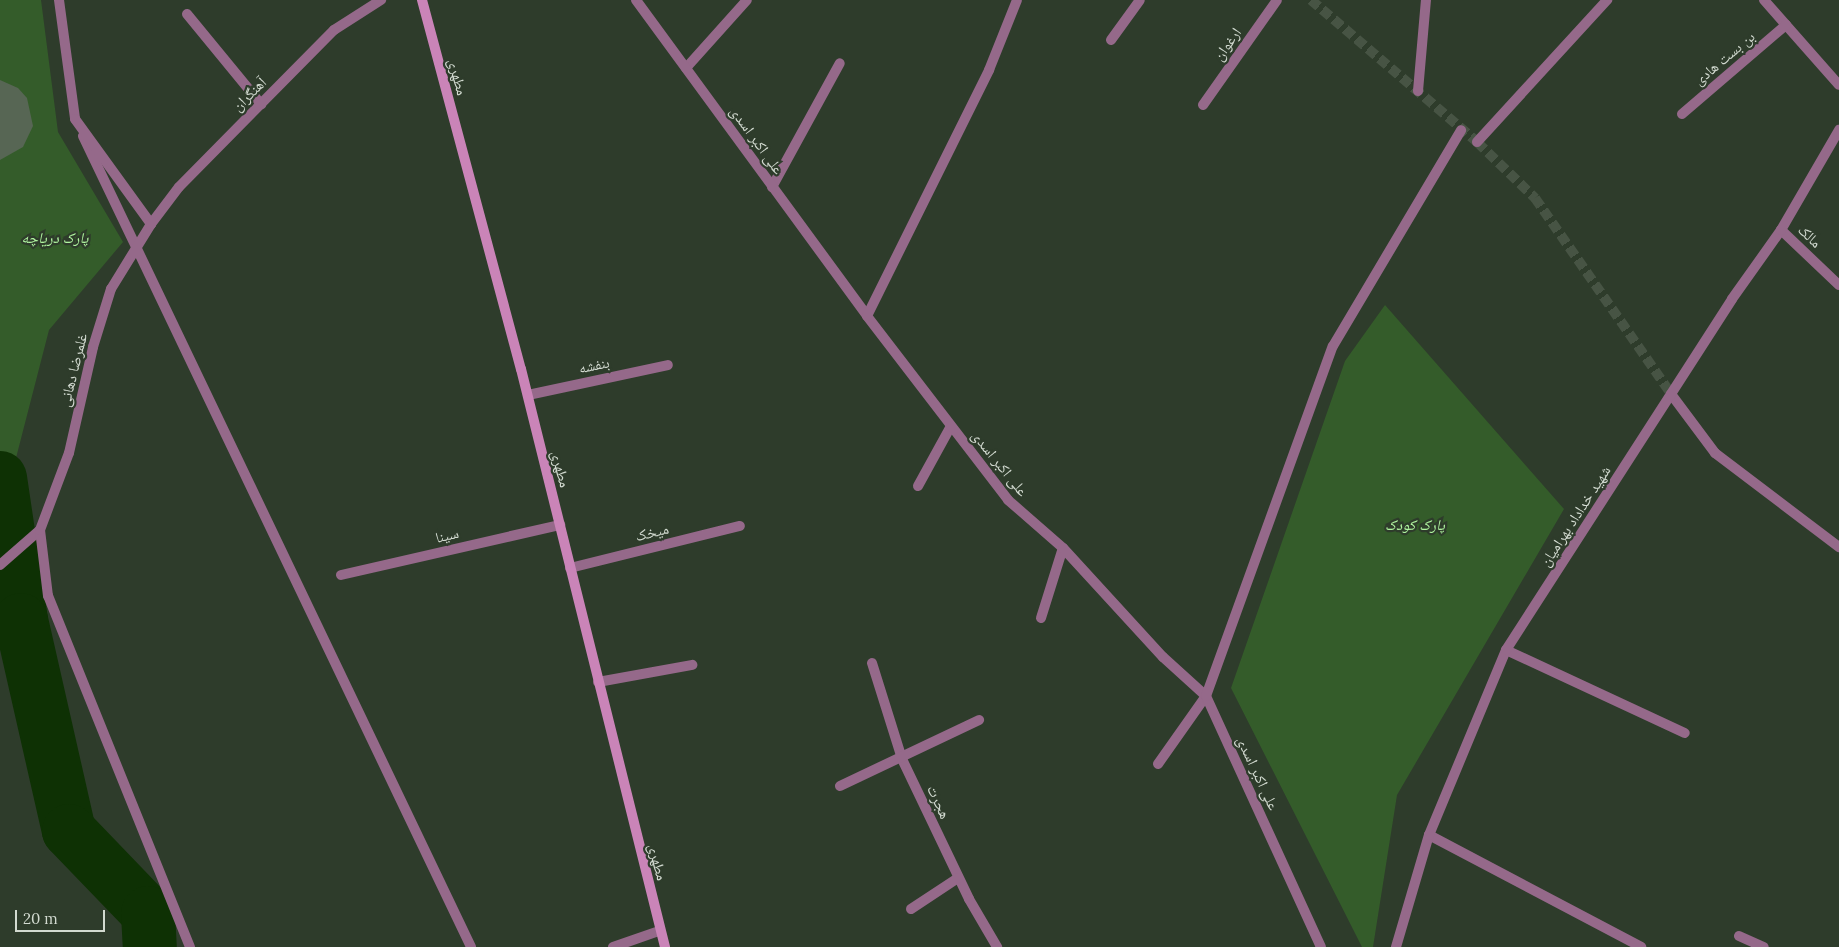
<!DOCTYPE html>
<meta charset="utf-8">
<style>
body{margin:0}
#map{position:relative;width:1839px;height:947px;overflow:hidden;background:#2e3c2b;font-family:Lora,"Noto Naskh Arabic",serif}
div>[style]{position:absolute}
.green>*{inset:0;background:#345c2a}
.river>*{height:54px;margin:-27px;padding:0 27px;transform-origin:27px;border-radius:27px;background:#0e3104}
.building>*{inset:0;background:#576654}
.minor-tunnel>*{height:10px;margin-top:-5px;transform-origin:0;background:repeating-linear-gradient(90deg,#475444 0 10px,transparent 0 15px)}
.service>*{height:10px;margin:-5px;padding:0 5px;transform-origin:5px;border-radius:5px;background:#95698a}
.minor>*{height:10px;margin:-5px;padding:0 5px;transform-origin:5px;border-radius:5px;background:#95698a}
.secondary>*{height:10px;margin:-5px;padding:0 5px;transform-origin:5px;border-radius:5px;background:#ca84b8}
span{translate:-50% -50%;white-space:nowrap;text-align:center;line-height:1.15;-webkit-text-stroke:4.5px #2e3c2b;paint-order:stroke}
.street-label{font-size:15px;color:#d2dad0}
.park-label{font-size:15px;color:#b0f5a0;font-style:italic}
.scale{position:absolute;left:15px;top:910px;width:90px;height:22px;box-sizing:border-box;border:2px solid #d2dad0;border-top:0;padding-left:6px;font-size:15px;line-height:18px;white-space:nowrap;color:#d2dad0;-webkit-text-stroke:4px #2e3c2b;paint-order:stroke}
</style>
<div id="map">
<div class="green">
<div style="clip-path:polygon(0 0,41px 0,58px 132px,123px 242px,49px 330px,0 520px)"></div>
<div style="clip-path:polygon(1385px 305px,1564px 509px,1397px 795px,1373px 947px,1362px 947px,1231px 688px,1345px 361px)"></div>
</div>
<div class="river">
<div style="left:0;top:478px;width:144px;rotate:81.6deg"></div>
<div style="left:21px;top:620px;width:216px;rotate:77.2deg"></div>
<div style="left:69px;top:831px;width:114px;rotate:46.1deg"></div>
<div style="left:148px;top:913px;width:34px;rotate:87deg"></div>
</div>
<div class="building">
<div style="clip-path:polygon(0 80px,18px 88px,27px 98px,33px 126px,23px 147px,0 160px)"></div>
</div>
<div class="minor-tunnel">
<div style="left:1311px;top:0;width:218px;rotate:40.5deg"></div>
<div style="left:1477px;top:142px;width:81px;rotate:44deg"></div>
<div style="left:1535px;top:198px;width:239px;rotate:55.2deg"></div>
</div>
<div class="service">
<div style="left:187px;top:14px;width:117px;rotate:50.6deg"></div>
<div style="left:1111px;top:40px;width:49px;rotate:-54.1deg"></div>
<div style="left:686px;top:68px;width:91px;rotate:-48.1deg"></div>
<div style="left:1203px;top:105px;width:128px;rotate:-54.8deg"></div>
<div style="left:83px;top:136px;width:899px;rotate:64.43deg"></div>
<div style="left:772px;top:187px;width:141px;rotate:-61.3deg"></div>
<div style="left:1671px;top:394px;width:74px;rotate:53.3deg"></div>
<div style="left:1715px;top:453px;width:156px;rotate:37.2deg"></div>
<div style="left:528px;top:395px;width:143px;rotate:-12.1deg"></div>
<div style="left:918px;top:486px;width:68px;rotate:-61.2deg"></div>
<div style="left:570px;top:568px;width:175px;rotate:-13.9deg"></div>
<div style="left:341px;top:575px;width:225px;rotate:-12.9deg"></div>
<div style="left:1041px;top:618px;width:73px;rotate:-72.6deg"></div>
<div style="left:1506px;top:650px;width:197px;rotate:24.9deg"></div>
<div style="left:872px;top:663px;width:101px;rotate:72.6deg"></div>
<div style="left:902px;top:759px;width:155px;rotate:64.4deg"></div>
<div style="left:969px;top:899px;width:56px;rotate:59.7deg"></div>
<div style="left:598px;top:682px;width:96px;rotate:-10.3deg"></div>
<div style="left:1158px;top:764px;width:83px;rotate:-54.8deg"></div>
<div style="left:840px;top:786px;width:154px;rotate:-25.4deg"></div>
<div style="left:1429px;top:835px;width:240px;rotate:27.8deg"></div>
<div style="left:911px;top:909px;width:56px;rotate:-33.4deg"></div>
<div style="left:1739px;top:936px;width:27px;rotate:24deg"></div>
<div style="left:613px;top:947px;width:49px;rotate:-19.2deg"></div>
</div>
<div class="minor">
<div style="left:59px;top:0;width:120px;rotate:82.3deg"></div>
<div style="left:75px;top:119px;width:130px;rotate:54.1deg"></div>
<div style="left:636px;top:0;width:391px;rotate:53.8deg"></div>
<div style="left:867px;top:316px;width:232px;rotate:52.5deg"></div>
<div style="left:1008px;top:500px;width:73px;rotate:41.1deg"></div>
<div style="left:1063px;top:548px;width:148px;rotate:47.5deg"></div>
<div style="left:1163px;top:657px;width:58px;rotate:42.2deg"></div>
<div style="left:1206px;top:696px;width:276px;rotate:65.4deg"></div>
<div style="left:1764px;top:0;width:113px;rotate:48.6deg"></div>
<div style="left:1418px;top:91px;width:91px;rotate:-85deg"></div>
<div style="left:1682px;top:114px;width:137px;rotate:-40.6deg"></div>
<div style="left:1477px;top:142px;width:193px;rotate:-47.5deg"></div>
<div style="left:1781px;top:230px;width:80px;rotate:43.5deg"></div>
<div style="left:867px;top:316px;width:275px;rotate:-63.6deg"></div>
<div style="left:989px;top:70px;width:75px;rotate:-68.2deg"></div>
<div style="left:0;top:565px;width:53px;rotate:-41.2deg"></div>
<div style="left:1206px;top:696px;width:372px;rotate:-70.1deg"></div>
<div style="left:1333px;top:346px;width:251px;rotate:-59.3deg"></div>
<div style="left:190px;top:947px;width:379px;rotate:-112deg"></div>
<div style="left:48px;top:596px;width:66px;rotate:-96.9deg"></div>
<div style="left:40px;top:530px;width:82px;rotate:-69.4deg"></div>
<div style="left:69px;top:453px;width:109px;rotate:-77.2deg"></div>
<div style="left:93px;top:347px;width:61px;rotate:-72.8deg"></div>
<div style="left:111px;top:289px;width:76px;rotate:-58.4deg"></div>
<div style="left:151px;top:224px;width:46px;rotate:-52.9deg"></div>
<div style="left:179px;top:187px;width:221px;rotate:-45.4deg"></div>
<div style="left:334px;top:30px;width:56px;rotate:-32.6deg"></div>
<div style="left:1396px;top:947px;width:117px;rotate:-73.6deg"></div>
<div style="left:1429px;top:835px;width:200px;rotate:-67.4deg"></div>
<div style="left:1506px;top:650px;width:417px;rotate:-57.2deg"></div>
<div style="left:1732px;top:299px;width:85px;rotate:-54.6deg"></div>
<div style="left:1781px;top:230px;width:116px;rotate:-59.9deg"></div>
</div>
<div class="secondary">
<div style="left:422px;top:0;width:382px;rotate:75deg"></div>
<div style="left:521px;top:369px;width:596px;rotate:76.01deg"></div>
</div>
<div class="street-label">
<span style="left:1227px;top:44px;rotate:-55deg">ارغوان</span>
<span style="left:1724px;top:58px;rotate:-40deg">بن بست هادی</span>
<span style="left:458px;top:77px;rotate:75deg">مطهری</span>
<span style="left:249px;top:94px;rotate:-45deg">آهنگران</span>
<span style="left:757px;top:140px;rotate:54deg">علی اکبر اسدی</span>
<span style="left:1810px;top:236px;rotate:44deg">مالک</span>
<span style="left:594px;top:365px;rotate:-12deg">بنفشه</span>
<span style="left:73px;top:370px;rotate:-76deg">غلمرضا دهانی</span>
<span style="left:1000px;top:463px;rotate:51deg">علی اکبر اسدی</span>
<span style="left:561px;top:469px;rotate:76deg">مطهری</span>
<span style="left:1575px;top:516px;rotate:-57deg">شهید خداداد بهرامیان</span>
<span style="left:652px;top:532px;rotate:-14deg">میخک</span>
<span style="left:447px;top:535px;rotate:-13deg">سینا</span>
<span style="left:1258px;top:773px;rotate:65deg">علی اکبر اسدی</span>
<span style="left:939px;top:802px;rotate:65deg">هجرت</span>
<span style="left:658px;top:862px;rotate:76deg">مطهری</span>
</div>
<div class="park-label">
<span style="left:55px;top:238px">پارک دریاچه</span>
<span style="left:1415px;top:525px">پارک کودک</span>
</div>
<div class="scale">20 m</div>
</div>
